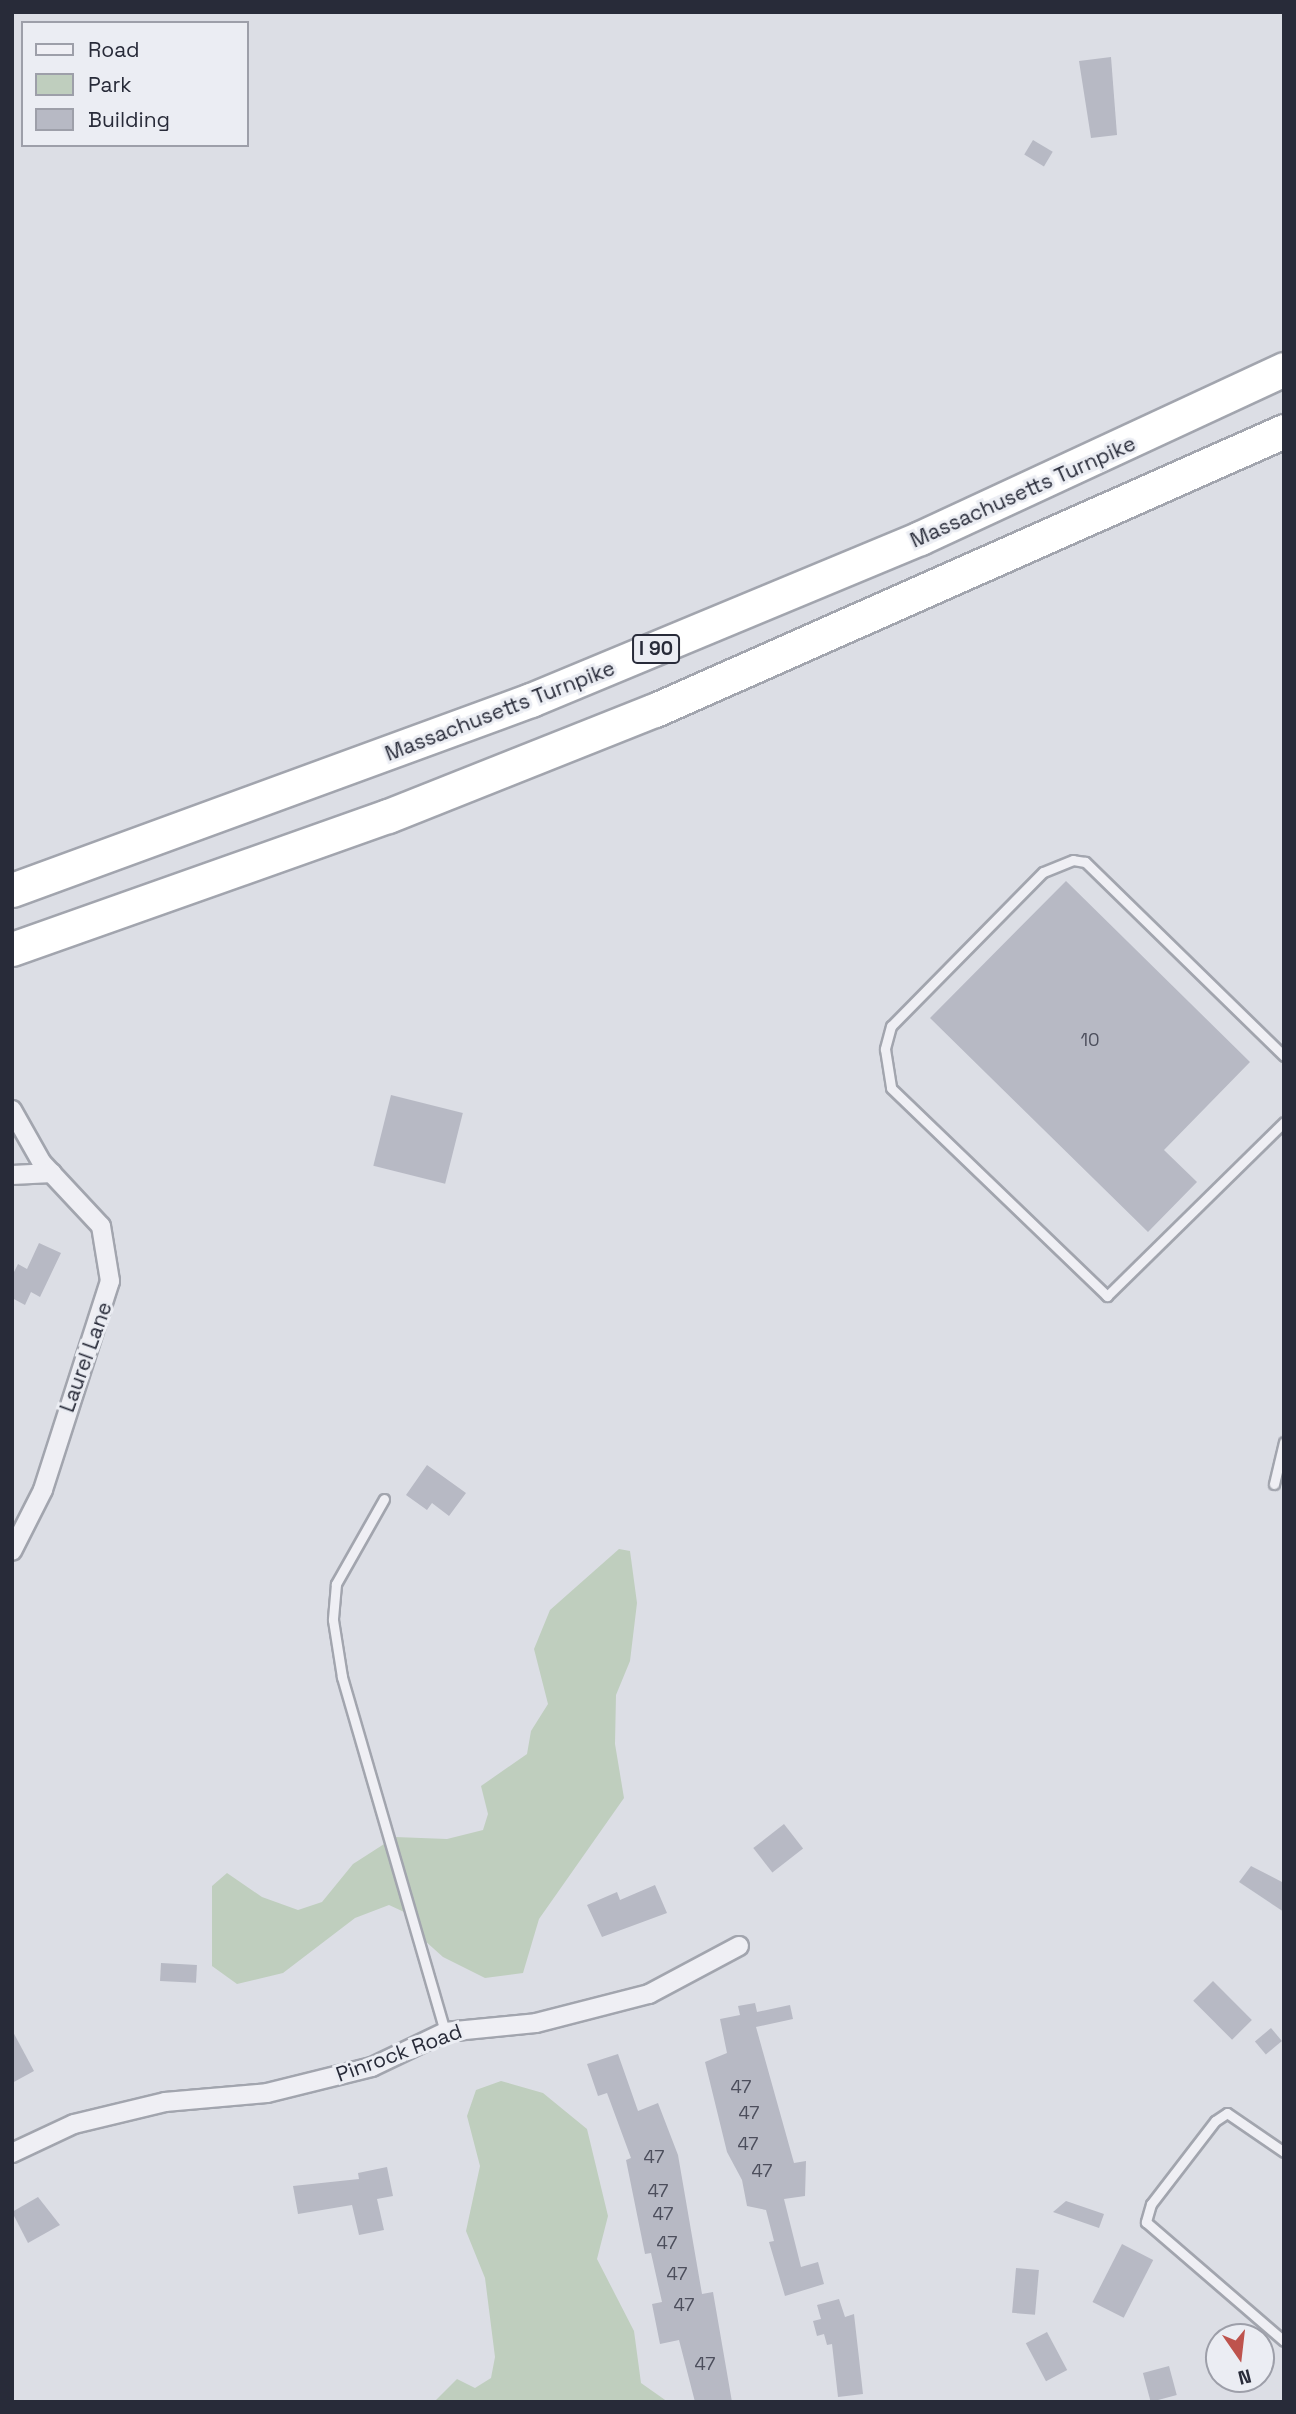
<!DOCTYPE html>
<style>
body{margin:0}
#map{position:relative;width:1296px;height:2414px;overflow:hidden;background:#dcdee5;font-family:"Space Grotesk",sans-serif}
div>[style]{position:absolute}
.green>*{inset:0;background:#bfcebe}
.building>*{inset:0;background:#b7b9c4;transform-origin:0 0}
.roads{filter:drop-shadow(2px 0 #a2a5ae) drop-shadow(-2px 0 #a2a5ae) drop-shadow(0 2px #a2a5ae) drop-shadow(0 -2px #a2a5ae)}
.service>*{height:9px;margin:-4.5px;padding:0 4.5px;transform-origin:4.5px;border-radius:4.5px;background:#efeff4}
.minor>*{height:18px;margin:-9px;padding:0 9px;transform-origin:9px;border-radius:9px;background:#efeff4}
.motorway>*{height:33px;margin:-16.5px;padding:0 16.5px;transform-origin:16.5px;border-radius:16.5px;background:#fff}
span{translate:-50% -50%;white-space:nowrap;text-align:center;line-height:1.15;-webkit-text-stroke:6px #ebedf3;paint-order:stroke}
.number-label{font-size:18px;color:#4c4e5c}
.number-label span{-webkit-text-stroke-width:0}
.shield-label span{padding:2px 5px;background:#ebedf3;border:2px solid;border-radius:5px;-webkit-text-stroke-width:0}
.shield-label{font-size:19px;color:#282b39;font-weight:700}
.street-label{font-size:21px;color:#282b39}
.frame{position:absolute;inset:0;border:14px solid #282b39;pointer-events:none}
.legend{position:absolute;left:21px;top:21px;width:228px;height:126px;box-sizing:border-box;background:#ebedf3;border:2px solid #9d9fa9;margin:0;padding:9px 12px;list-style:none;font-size:21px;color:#282b39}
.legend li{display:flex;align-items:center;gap:14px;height:35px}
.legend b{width:35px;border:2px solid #9d9fa9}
.north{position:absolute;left:1205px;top:2323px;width:70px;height:70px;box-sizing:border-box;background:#ebedf3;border:2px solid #9d9fa9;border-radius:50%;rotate:166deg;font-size:19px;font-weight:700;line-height:28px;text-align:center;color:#282b39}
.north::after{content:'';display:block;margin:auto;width:24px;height:32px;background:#be534d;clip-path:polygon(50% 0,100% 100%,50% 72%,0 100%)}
</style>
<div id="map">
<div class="green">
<div style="clip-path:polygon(619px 1549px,630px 1551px,637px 1603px,630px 1661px,616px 1695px,615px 1744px,624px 1798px,539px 1919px,523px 1973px,485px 1978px,443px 1957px,424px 1940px,415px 1917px,389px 1905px,355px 1918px,283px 1973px,237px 1984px,212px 1966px,212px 1886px,227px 1873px,262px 1897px,298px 1910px,322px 1902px,353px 1864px,395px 1837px,447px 1839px,483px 1830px,488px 1814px,481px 1786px,527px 1754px,531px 1731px,548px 1704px,534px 1649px,550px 1610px)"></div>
<div style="clip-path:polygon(501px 2081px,543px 2093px,587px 2129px,608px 2216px,597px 2259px,634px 2331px,641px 2383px,668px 2402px,434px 2402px,457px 2379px,475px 2388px,491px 2378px,495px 2357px,485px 2278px,466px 2231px,480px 2166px,467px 2116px,476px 2090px)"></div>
</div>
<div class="building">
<div style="clip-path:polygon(1111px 57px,1117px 135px,1091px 138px,1079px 61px)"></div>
<div style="left:1033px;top:140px;width:23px;height:17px;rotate:31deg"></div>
<div style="clip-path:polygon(1066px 881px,1250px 1062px,1164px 1150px,1197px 1182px,1148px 1232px,930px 1018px)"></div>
<div style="left:391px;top:1095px;width:74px;height:73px;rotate:14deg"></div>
<div style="clip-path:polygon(39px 1243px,61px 1253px,40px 1297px,31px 1292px,25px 1305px,12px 1298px,12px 1276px,18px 1264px,27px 1269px)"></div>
<div style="clip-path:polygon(427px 1465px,466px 1493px,449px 1516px,432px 1503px,427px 1510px,406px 1495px)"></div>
<div style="left:784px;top:1824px;width:31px;height:39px;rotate:52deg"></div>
<div style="clip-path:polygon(1251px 1866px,1284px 1883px,1284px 1912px,1239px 1882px)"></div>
<div style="clip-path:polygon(655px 1885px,667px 1913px,602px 1937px,587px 1905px,617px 1892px,620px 1900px)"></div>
<div style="left:161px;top:1963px;width:36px;height:18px;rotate:3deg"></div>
<div style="left:1213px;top:1981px;width:55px;height:28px;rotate:45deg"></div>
<div style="clip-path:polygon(755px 2003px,757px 2012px,790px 2005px,793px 2019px,756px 2027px,794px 2163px,806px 2161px,805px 2196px,784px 2199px,801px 2267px,818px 2262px,824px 2284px,785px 2296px,769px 2242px,774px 2241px,766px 2210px,747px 2206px,742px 2180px,727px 2152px,705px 2062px,727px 2053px,720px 2019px,740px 2015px,738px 2006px)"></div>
<div style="left:1271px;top:2028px;width:17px;height:21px;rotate:50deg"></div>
<div style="clip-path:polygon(12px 2030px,34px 2071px,12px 2083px)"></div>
<div style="clip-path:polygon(618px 2054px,638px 2111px,658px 2103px,678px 2155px,702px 2294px,713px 2292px,732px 2402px,695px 2402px,679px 2340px,660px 2344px,652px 2304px,662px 2302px,651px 2253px,645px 2254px,626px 2160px,631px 2158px,607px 2093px,598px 2096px,587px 2064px)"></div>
<div style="clip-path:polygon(387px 2167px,393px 2196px,377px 2199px,384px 2230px,359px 2235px,352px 2205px,298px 2214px,293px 2186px,359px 2179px,358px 2173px)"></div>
<div style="clip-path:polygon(38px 2197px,60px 2225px,28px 2243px,12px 2212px)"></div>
<div style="clip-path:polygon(1066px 2201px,1104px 2214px,1099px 2228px,1053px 2212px)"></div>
<div style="left:1122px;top:2244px;width:35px;height:65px;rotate:27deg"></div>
<div style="left:1016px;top:2268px;width:23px;height:45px;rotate:5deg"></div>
<div style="clip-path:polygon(839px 2299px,845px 2317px,854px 2314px,863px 2394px,838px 2397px,832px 2344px,827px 2345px,824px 2334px,817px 2336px,813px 2321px,821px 2319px,817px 2305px)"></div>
<div style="left:1047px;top:2332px;width:43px;height:24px;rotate:62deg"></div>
<div style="left:1169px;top:2366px;width:30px;height:27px;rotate:75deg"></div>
</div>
<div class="roads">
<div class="service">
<div style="left:1284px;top:1056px;width:278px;rotate:-135.7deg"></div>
<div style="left:1085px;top:862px;width:12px;rotate:-171deg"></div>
<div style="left:1073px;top:860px;width:32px;rotate:158deg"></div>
<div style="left:1043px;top:872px;width:216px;rotate:134.6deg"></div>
<div style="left:891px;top:1026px;width:24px;rotate:105deg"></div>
<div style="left:885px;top:1049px;width:39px;rotate:81deg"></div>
<div style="left:891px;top:1088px;width:300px;rotate:43.9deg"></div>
<div style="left:1107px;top:1296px;width:248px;rotate:-44.5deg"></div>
<div style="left:1274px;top:1484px;width:43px;rotate:-76.6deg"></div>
<div style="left:384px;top:1499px;width:98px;rotate:119.5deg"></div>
<div style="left:336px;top:1584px;width:36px;rotate:95deg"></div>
<div style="left:333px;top:1620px;width:58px;rotate:81deg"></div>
<div style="left:342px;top:1677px;width:370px;rotate:73.8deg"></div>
<div style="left:1284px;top:2152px;width:69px;rotate:-145.6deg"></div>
<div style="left:1227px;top:2113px;width:14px;rotate:146deg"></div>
<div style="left:1215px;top:2121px;width:105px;rotate:127.6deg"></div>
<div style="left:1151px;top:2204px;width:19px;rotate:106deg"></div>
<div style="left:1146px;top:2222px;width:182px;rotate:40.8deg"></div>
</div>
<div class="minor">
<div style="left:12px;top:1110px;width:61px;rotate:60.5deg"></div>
<div style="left:42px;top:1163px;width:86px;rotate:46.9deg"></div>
<div style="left:101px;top:1226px;width:56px;rotate:80.7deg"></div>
<div style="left:110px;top:1281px;width:219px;rotate:107.8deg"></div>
<div style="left:43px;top:1490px;width:68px;rotate:116.9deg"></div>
<div style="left:12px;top:1175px;width:40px;rotate:-2.9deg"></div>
<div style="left:12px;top:2153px;width:68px;rotate:-25.1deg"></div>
<div style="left:74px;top:2124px;width:94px;rotate:-13.6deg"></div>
<div style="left:165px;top:2102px;width:102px;rotate:-5deg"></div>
<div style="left:267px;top:2093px;width:108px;rotate:-13.9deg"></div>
<div style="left:372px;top:2067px;width:81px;rotate:-25.6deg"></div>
<div style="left:445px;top:2032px;width:91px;rotate:-5.6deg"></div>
<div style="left:536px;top:2023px;width:117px;rotate:-14.4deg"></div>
<div style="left:649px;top:1994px;width:102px;rotate:-28.1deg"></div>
</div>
<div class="motorway">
<div style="left:12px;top:890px;width:553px;rotate:-20.11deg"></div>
<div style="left:531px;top:700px;width:421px;rotate:-22.6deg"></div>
<div style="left:920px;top:538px;width:401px;rotate:-24.9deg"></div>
<div style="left:12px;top:949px;width:399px;rotate:-19.5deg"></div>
<div style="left:388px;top:816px;width:287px;rotate:-21.7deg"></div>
<div style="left:655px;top:710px;width:688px;rotate:-23.92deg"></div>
</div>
</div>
<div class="number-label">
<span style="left:1090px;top:1040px">10</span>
<span style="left:741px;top:2087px">47</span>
<span style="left:749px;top:2113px">47</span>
<span style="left:748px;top:2144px">47</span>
<span style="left:654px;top:2157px">47</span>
<span style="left:762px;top:2171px">47</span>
<span style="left:658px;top:2191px">47</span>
<span style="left:663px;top:2214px">47</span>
<span style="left:667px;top:2243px">47</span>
<span style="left:677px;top:2274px">47</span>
<span style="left:684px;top:2305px">47</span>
<span style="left:705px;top:2364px">47</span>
</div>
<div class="shield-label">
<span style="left:656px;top:649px">I 90</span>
</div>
<div class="street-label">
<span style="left:1023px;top:492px;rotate:-24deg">Massachusetts Turnpike</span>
<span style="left:500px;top:711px;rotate:-21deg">Massachusetts Turnpike</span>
<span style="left:86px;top:1357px;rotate:-70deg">Laurel Lane</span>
<span style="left:399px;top:2053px;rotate:-20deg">Pinrock Road</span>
</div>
<div class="frame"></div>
<ul class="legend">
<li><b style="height:9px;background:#efeff4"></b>Road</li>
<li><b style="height:19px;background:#bfcebe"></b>Park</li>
<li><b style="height:19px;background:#b7b9c4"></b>Building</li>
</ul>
<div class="north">N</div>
</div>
